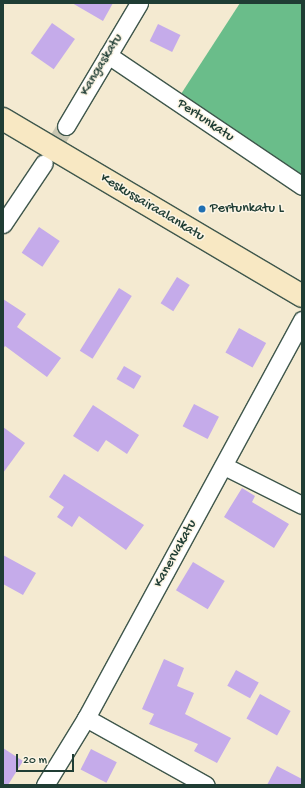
<!DOCTYPE html>
<style>
body{margin:0}
#map{position:relative;width:305px;height:788px;overflow:hidden;background:#f4ead1;font-family:"Gochi Hand",sans-serif}
div>[style]{position:absolute}
.forest>*{inset:0;background:#6abd8a}
.building>*{inset:0;background:#c5abea;transform-origin:0 0}
.street-tunnel>*{height:17px;margin-top:-8.5px;transform-origin:0;background:repeating-linear-gradient(90deg,#c9c7b2 0 17px,transparent 0 25px)}
.roads{filter:drop-shadow(1px 0 #3f574c) drop-shadow(-1px 0 #3f574c) drop-shadow(0 1px #3f574c) drop-shadow(0 -1px #3f574c)}
.street>*{height:17px;margin:-8.5px;padding:0 8.5px;transform-origin:8.5px;border-radius:8.5px;background:#fff}
.secondary>*{height:22px;margin:-11px;padding:0 11px;transform-origin:11px;border-radius:11px;background:#f8e8c3}
.dots>*{width:11px;height:11px;translate:-50% -50%;box-sizing:border-box;border:2px solid #fcf5e5;border-radius:50%}
span{translate:-50% -50%;white-space:nowrap;text-align:center;line-height:1.15;-webkit-text-stroke:3px #fcf5e5;paint-order:stroke}
.street-label{font-size:14px;color:#1f3d34}
.poi-label{font-size:14px;color:#1f3d34}
.left{translate:0 -50%;text-align:left}
.frame{position:absolute;inset:0;border:4px solid #1f3d34;pointer-events:none}
.scale{position:absolute;left:16px;top:754px;width:58px;height:18px;box-sizing:border-box;border:2px solid #1f3d34;border-top:0;padding-left:5px;font-size:12px;line-height:14px;white-space:nowrap;color:#1f3d34;-webkit-text-stroke:3px #fcf5e5;paint-order:stroke}
</style>
<div id="map">
<div class="forest">
<div style="clip-path:polygon(240px 3px,302px 3px,302px 179px,181px 94px)"></div>
</div>
<div class="building">
<div style="clip-path:polygon(72px 3px,113px 3px,103px 21px)"></div>
<div style="left:52px;top:23px;width:28px;height:37px;rotate:35deg"></div>
<div style="left:158px;top:24px;width:25px;height:19px;rotate:26deg"></div>
<div style="left:39px;top:227px;width:25px;height:31px;rotate:34deg"></div>
<div style="left:177px;top:277px;width:15px;height:31px;rotate:32deg"></div>
<div style="left:119px;top:288px;width:15px;height:74px;rotate:32deg"></div>
<div style="clip-path:polygon(3px 299px,26px 314px,17px 327px,61px 358px,47px 377px,5px 346px,3px 349px)"></div>
<div style="left:239px;top:328px;width:31px;height:28px;rotate:29deg"></div>
<div style="left:124px;top:366px;width:20px;height:15px;rotate:30deg"></div>
<div style="left:194px;top:404px;width:28px;height:25px;rotate:27deg"></div>
<div style="clip-path:polygon(93px 405px,139px 435px,127px 454px,106px 440px,98px 452px,73px 436px)"></div>
<div style="clip-path:polygon(3px 427px,25px 443px,3px 473px)"></div>
<div style="clip-path:polygon(64px 474px,144px 525px,126px 550px,79px 516px,72px 527px,57px 517px,64px 507px,49px 497px)"></div>
<div style="clip-path:polygon(242px 488px,255px 496px,252px 502px,289px 524px,274px 548px,224px 517px)"></div>
<div style="clip-path:polygon(3px 555px,36px 573px,23px 595px,3px 584px)"></div>
<div style="left:193px;top:562px;width:37px;height:33px;rotate:31deg"></div>
<div style="clip-path:polygon(164px 659px,184px 668px,177px 686px,194px 693px,185px 714px,231px 738px,217px 763px,194px 751px,198px 744px,149px 724px,154px 714px,142px 709px)"></div>
<div style="left:236px;top:670px;width:26px;height:18px;rotate:29deg"></div>
<div style="left:260px;top:694px;width:35px;height:28px;rotate:29deg"></div>
<div style="clip-path:polygon(3px 748px,23px 761px,8px 785px,3px 785px)"></div>
<div style="left:91px;top:749px;width:29px;height:23px;rotate:27deg"></div>
<div style="clip-path:polygon(277px 766px,302px 779px,302px 785px,267px 785px)"></div>
</div>
<div class="street-tunnel">
<div style="left:46px;top:159px;width:39px;rotate:-59deg"></div>
</div>
<div class="roads">
<div class="street">
<div style="left:108px;top:55px;width:234px;rotate:34deg"></div>
<div style="left:66px;top:126px;width:143px;rotate:-59.3deg"></div>
<div style="left:3px;top:224px;width:73px;rotate:-56.1deg"></div>
<div style="left:224px;top:466px;width:87px;rotate:26.6deg"></div>
<div style="left:86px;top:718px;width:137px;rotate:29.2deg"></div>
<div style="left:45px;top:785px;width:79px;rotate:-58.5deg"></div>
<div style="left:86px;top:718px;width:453px;rotate:-61.5deg"></div>
</div>
<div class="secondary">
<div style="left:3px;top:119px;width:347px;rotate:30.6deg"></div>
</div>
</div>
<div class="dots">
<div style="left:202px;top:209px;background:#1f6fb2"></div>
</div>
<div class="street-label">
<span style="left:102px;top:65px;rotate:-59deg">Kangaskatu</span>
<span style="left:205px;top:121px;rotate:34deg">Pertunkatu</span>
<span style="left:152px;top:208px;rotate:31deg">Keskussairaalankatu</span>
<span style="left:176px;top:554px;rotate:-61deg">Kanervakatu</span>
</div>
<div class="poi-label">
<span class="left" style="left:210px;top:209px">Pertunkatu L</span>
</div>
<div class="frame"></div>
<div class="scale">20 m</div>
</div>
